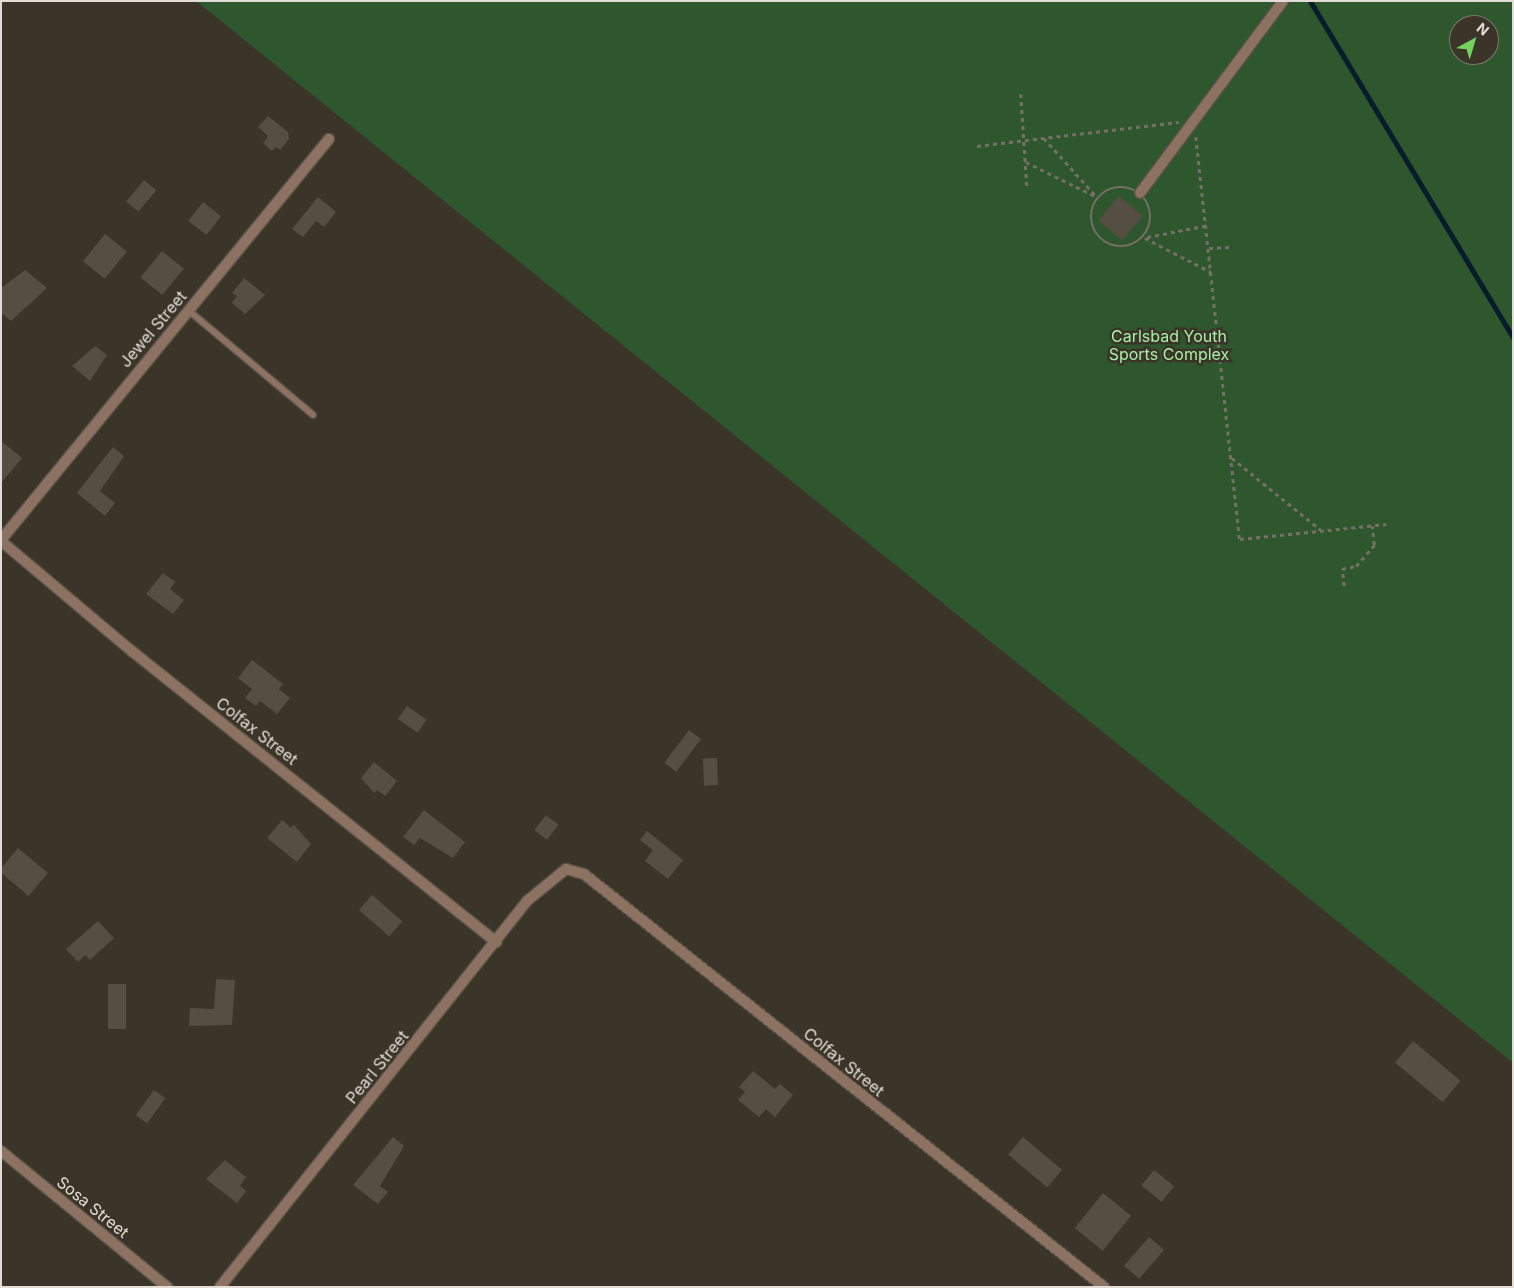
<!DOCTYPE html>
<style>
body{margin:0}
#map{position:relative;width:1514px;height:1288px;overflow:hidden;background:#3b3429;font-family:Inter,sans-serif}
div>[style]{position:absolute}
.green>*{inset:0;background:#2e572e}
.stream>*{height:4.5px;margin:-2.25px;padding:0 2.25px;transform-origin:2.25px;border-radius:2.25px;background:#081c2a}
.building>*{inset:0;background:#554e42;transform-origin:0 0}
.path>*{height:2.5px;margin-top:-1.25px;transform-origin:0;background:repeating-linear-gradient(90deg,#766f66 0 4px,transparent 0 8px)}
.path>.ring{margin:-1.25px;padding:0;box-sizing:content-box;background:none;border:2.5px solid #766f66;border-radius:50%}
.roads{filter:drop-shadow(1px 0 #595248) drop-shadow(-1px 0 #595248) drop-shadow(0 1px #595248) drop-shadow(0 -1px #595248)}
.lane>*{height:6px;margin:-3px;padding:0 3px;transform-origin:3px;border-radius:3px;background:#8d7261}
.street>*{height:10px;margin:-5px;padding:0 5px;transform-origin:5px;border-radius:5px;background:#8d7261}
span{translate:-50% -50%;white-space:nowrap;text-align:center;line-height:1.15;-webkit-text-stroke:5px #3b3429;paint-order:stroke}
.street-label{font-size:16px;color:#e1dcd5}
.park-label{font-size:16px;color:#a6f0a5}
.frame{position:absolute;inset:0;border:2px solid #e1dcd5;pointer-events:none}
.north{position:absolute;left:1449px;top:15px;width:50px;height:50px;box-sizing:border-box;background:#3b3429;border:1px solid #7d776e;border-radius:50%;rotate:39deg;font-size:14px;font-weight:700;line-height:20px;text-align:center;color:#e1dcd5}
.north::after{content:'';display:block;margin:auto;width:18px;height:22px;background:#71d25e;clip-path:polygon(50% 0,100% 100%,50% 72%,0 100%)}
</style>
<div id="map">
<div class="green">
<div style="clip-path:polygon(evenodd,196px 1px,1513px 1px,1513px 1061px,1512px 1062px,196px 1px,1459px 25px,1489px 25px,1489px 55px,1459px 55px,1459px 25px)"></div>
</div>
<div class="stream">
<div style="left:1311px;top:2px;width:391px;rotate:58.9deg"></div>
</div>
<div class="building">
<div style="clip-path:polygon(268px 116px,288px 132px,289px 139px,280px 150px,276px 147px,272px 151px,263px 143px,268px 136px,258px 127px)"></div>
<div style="left:144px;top:180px;width:16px;height:28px;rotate:40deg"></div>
<div style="left:1119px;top:196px;width:31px;height:32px;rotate:40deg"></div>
<div style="clip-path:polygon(318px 197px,336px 212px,324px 227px,316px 221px,303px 237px,292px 229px)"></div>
<div style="left:203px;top:202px;width:23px;height:24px;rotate:38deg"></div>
<div style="left:105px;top:234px;width:28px;height:35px;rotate:39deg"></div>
<div style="left:162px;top:251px;width:28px;height:34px;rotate:39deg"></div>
<div style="clip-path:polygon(25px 270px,47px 288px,11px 321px,1px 313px,1px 288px)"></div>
<div style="clip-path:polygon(244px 278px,265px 295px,245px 314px,232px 303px,237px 296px,232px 293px)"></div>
<div style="clip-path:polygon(95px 346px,107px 355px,90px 381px,72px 366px)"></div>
<div style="clip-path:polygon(1px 441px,22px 458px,1px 483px)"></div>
<div style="clip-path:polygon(113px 447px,124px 456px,100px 491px,115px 503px,105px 516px,77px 493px)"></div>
<div style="clip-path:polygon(163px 573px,175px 582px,170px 589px,184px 600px,173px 614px,146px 594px)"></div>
<div style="clip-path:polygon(252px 660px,283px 684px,279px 689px,290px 698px,277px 714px,260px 701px,256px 706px,245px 698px,252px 689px,238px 678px)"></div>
<div style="left:407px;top:706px;width:24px;height:16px;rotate:35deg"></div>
<div style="left:689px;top:730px;width:15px;height:41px;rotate:37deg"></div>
<div style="left:717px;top:758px;width:27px;height:14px;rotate:88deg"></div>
<div style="clip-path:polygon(374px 762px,397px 781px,385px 796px,377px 790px,374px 793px,361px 778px)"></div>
<div style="clip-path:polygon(424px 810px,465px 842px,453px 858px,420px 838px,414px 845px,403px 837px)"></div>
<div style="left:546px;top:815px;width:16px;height:19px;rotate:38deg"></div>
<div style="clip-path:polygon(282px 820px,291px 828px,294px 825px,311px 844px,297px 862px,267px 838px)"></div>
<div style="clip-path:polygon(647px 831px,683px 860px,668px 879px,645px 861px,653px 850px,640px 840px)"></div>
<div style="left:18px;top:848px;width:39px;height:30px;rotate:40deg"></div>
<div style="left:372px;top:895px;width:40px;height:20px;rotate:41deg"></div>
<div style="clip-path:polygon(98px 921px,114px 938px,90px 960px,85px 955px,78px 962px,66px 949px)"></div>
<div style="clip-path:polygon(216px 979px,235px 980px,232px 1025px,189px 1026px,190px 1008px,214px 1009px)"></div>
<div style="left:108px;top:984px;width:18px;height:45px"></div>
<div style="left:1413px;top:1041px;width:62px;height:28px;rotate:40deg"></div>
<div style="clip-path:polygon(753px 1071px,775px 1089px,780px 1084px,793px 1095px,775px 1117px,766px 1109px,759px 1117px,738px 1100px,745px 1092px,739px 1087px)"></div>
<div style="left:154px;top:1090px;width:14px;height:31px;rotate:36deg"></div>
<div style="clip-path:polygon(393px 1137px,404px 1146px,380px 1186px,388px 1192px,378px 1204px,353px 1185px)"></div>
<div style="left:1023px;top:1137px;width:51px;height:23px;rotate:40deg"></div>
<div style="clip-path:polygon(225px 1160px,246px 1177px,240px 1186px,246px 1191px,237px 1203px,206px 1179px)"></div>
<div style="left:1154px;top:1170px;width:26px;height:20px;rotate:39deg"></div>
<div style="left:1103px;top:1193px;width:36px;height:45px;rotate:39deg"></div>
<div style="left:1149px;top:1237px;width:20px;height:38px;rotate:41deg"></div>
</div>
<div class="path">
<div style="left:1021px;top:94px;width:92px;rotate:86.3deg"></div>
<div style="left:1196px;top:137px;width:404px;rotate:83.8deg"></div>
<div style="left:1240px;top:539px;width:147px;rotate:-5.9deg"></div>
<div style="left:1044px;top:138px;width:76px;rotate:48.2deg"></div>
<div style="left:977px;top:146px;width:203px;rotate:-6.8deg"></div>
<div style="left:1026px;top:162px;width:79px;rotate:26.2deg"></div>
<div class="ring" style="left:1091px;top:187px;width:57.5px;height:57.5px"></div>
<div style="left:1206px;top:226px;width:62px;rotate:168.9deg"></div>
<div style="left:1145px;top:238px;width:74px;rotate:27.3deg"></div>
<div style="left:1209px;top:248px;width:21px;rotate:-3deg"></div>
<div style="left:1232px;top:458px;width:114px;rotate:39deg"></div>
<div style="left:1344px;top:586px;width:17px;rotate:-97deg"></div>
<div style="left:1342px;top:569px;width:14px;rotate:-12deg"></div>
<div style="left:1356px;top:566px;width:28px;rotate:-49deg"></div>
<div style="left:1374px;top:545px;width:19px;rotate:-96deg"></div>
</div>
<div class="roads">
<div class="lane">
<div style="left:188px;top:310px;width:163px;rotate:40deg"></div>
</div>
<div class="street">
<div style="left:1140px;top:193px;width:239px;rotate:-53.3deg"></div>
<div style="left:1px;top:540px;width:518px;rotate:-50.72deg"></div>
<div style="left:1px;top:541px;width:172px;rotate:40.1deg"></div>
<div style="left:133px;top:652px;width:465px;rotate:38.6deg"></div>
<div style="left:1px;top:1151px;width:215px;rotate:39.3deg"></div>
<div style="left:220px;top:1287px;width:493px;rotate:-51.5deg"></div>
<div style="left:527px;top:901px;width:50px;rotate:-39.4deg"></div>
<div style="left:566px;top:869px;width:19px;rotate:16deg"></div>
<div style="left:584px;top:874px;width:664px;rotate:38.46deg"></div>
</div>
</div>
<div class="street-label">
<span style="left:153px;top:329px;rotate:-50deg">Jewel Street</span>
<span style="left:257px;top:731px;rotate:38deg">Colfax Street</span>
<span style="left:844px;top:1062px;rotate:39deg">Colfax Street</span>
<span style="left:377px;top:1067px;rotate:-51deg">Pearl Street</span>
<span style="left:93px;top:1207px;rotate:39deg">Sosa Street</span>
</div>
<div class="park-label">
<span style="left:1169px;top:345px">Carlsbad Youth<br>Sports Complex</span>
</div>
<div class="frame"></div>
<div class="north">N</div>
</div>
